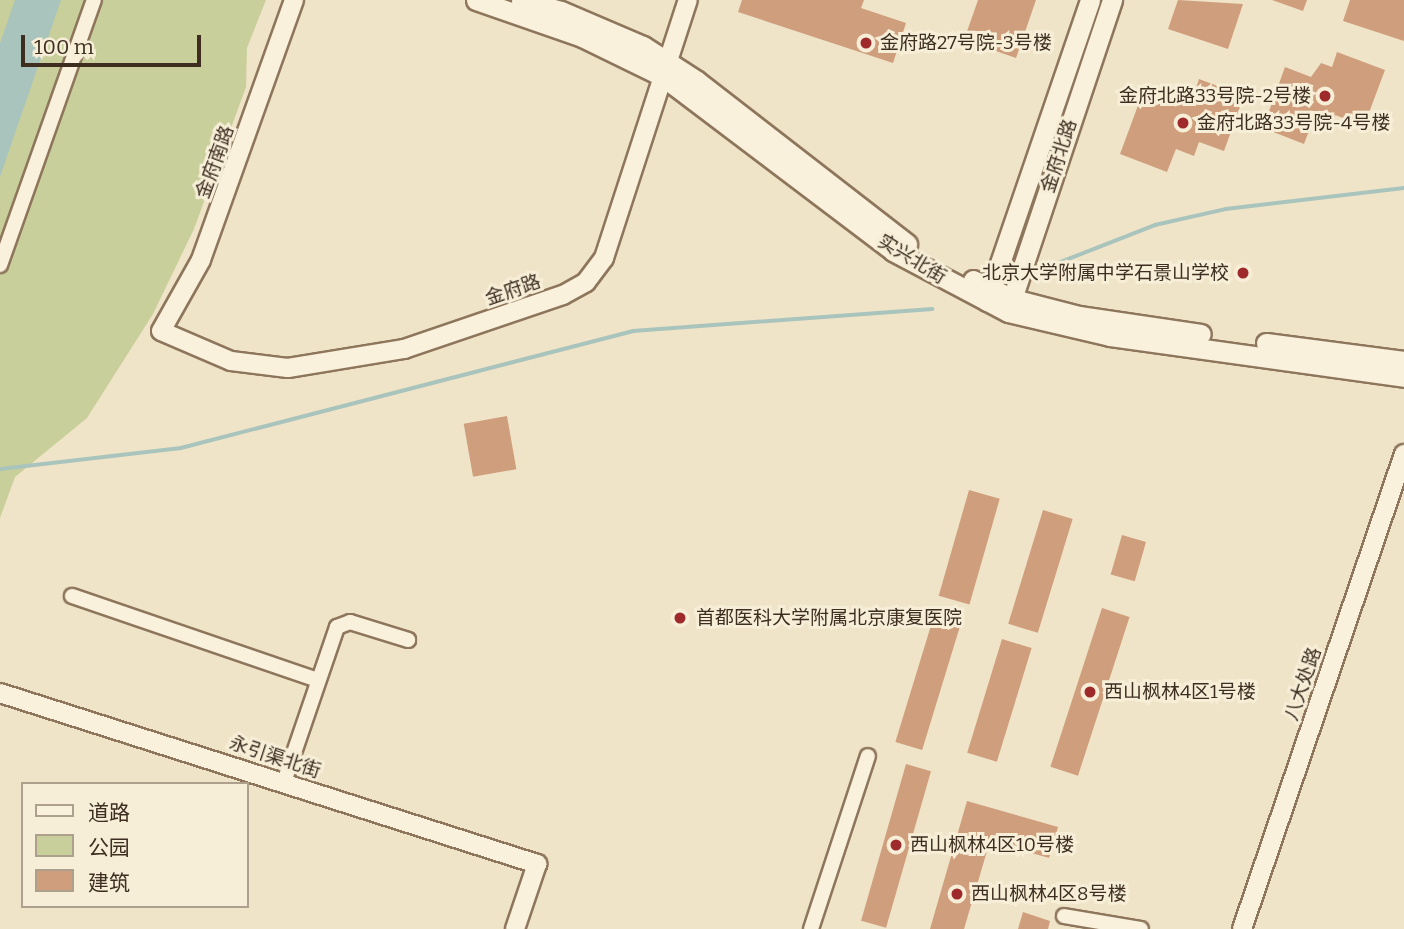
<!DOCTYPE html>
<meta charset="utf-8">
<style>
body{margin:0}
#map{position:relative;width:1404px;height:929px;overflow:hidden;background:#f0e4c8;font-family:Bitter,"Noto Sans SC",serif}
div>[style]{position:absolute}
.green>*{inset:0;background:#c9cf9b}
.water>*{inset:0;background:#a9c4bc}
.stream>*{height:3.5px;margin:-1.75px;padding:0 1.75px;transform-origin:1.75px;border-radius:1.75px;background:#a9c4bc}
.building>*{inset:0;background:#cf9f7d;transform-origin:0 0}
.roads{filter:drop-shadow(2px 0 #8d765c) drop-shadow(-2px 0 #8d765c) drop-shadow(0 2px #8d765c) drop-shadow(0 -2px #8d765c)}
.minor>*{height:14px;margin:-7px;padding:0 7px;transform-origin:7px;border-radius:7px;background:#faf1dc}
.tertiary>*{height:18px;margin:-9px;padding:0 9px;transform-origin:9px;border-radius:9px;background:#faf1dc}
.secondary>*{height:19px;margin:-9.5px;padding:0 9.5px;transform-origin:9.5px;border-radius:9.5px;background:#faf1dc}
.dots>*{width:19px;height:19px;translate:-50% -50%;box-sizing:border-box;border:4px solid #f7eed8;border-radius:50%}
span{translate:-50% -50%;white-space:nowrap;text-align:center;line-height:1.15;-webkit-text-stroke:6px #f7eed8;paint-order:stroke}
.poi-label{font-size:19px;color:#3d2e20}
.left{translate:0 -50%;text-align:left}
.right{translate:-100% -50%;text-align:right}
.street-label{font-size:19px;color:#3d2e20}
.legend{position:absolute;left:21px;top:782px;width:228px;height:126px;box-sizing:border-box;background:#f7eed8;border:2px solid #ada18e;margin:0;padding:9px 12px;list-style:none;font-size:21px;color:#3d2e20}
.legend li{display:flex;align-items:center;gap:14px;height:35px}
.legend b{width:35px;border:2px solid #ada18e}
.scale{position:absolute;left:21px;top:35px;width:180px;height:32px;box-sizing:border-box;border:4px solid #3d2e20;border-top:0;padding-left:9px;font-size:21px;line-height:24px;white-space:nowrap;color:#3d2e20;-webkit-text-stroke:5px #f7eed8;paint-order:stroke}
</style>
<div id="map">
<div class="green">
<div style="clip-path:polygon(0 0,266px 0,247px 48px,246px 87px,194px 229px,153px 314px,87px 418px,15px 477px,0 518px)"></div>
</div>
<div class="water">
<div style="clip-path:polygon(15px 0,61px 0,0 177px,0 43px)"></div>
</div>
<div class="stream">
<div style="left:1048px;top:267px;width:115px;rotate:-21.4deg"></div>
<div style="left:1155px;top:225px;width:73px;rotate:-12.7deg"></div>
<div style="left:1226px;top:209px;width:179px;rotate:-6.7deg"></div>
<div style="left:0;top:469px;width:182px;rotate:-6.6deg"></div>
<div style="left:181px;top:448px;width:467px;rotate:-14.5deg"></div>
<div style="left:633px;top:331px;width:300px;rotate:-4.2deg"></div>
</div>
<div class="building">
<div style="clip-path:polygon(742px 0,864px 0,861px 8px,906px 23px,893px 63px,738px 12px)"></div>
<div style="clip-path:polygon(978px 0,1036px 0,1016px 58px,964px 40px)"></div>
<div style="clip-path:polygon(1178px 0,1243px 4px,1228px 49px,1168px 29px)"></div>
<div style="clip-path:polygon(1272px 0,1307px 0,1303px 11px)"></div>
<div style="clip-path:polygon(1350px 0,1404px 0,1404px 41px,1343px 21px)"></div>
<div style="clip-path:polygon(1337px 52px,1385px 70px,1364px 126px,1335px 115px,1329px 129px,1312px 123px,1304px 144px,1263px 128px,1285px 67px,1311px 77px,1321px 63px,1332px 67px)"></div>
<div style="clip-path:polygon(1199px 79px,1244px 96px,1224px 151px,1199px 142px,1194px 156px,1176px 149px,1167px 172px,1120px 154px,1143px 92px,1176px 104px,1183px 86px,1195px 91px)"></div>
<div style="left:507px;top:416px;width:54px;height:44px;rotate:80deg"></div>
<div style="left:969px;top:490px;width:32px;height:110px;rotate:16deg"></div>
<div style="left:1043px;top:510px;width:31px;height:119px;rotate:17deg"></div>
<div style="left:1122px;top:535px;width:25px;height:41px;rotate:16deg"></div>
<div style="left:1102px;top:608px;width:29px;height:167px;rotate:18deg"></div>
<div style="left:936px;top:609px;width:28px;height:139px;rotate:17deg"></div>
<div style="left:1002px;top:639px;width:31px;height:119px;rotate:17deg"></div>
<div style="left:906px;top:764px;width:26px;height:163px;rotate:16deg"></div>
<div style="clip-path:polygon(967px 801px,1058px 827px,1049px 858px,990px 841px,964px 929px,930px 929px)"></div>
<div style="clip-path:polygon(1023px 912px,1050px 921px,1048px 929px,1018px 929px)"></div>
</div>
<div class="roads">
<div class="minor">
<div style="left:0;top:265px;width:281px;rotate:-70.5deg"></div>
<div style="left:72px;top:596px;width:260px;rotate:18.9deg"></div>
<div style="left:284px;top:782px;width:164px;rotate:-71.1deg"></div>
<div style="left:337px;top:627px;width:14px;rotate:-21deg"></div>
<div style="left:350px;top:622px;width:61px;rotate:17.2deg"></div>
<div style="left:1064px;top:916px;width:78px;rotate:9.6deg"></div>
<div style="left:811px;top:929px;width:182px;rotate:-71.8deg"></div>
</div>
<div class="tertiary">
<div style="left:294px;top:0;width:276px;rotate:109.7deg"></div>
<div style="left:201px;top:260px;width:81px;rotate:119.4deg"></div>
<div style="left:161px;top:331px;width:76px;rotate:23.2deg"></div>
<div style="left:231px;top:361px;width:57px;rotate:7deg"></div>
<div style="left:288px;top:368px;width:118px;rotate:-9.3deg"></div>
<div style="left:404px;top:349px;width:168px;rotate:-18.8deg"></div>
<div style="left:563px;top:295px;width:26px;rotate:-29deg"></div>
<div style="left:586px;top:282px;width:30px;rotate:-53deg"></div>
<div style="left:604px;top:258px;width:271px;rotate:-72deg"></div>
<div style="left:0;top:693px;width:564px;rotate:17.66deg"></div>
<div style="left:537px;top:864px;width:69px;rotate:108.7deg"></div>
<div style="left:1242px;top:929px;width:502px;rotate:-71.17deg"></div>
</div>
<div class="secondary">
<div style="left:476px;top:0;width:112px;rotate:19.2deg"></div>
<div style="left:582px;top:37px;width:89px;rotate:26deg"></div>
<div style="left:662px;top:76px;width:290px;rotate:37.1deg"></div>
<div style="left:893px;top:251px;width:130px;rotate:27.9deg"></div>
<div style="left:1008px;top:312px;width:105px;rotate:13.2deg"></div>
<div style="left:1110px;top:336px;width:297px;rotate:7.9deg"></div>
<div style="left:521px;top:0;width:41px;rotate:15.4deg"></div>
<div style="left:561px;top:11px;width:89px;rotate:23.1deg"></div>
<div style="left:643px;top:46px;width:64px;rotate:32.9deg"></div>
<div style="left:697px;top:81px;width:266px;rotate:37.8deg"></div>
<div style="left:973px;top:280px;width:44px;rotate:25.4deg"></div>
<div style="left:1013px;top:299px;width:68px;rotate:14.4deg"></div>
<div style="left:1079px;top:316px;width:123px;rotate:8.4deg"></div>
<div style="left:987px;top:301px;width:318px;rotate:-71.1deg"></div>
<div style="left:1009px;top:308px;width:325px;rotate:-71.5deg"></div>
<div style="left:1266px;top:343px;width:139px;rotate:7.4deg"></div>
</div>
</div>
<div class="dots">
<div style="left:866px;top:43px;background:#9e2a2b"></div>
<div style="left:1325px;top:96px;background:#9e2a2b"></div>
<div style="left:1183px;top:123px;background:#9e2a2b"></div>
<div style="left:1243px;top:273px;background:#9e2a2b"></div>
<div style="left:680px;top:618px;background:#9e2a2b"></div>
<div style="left:1090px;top:692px;background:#9e2a2b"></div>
<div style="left:896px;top:845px;background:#9e2a2b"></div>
<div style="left:957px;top:894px;background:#9e2a2b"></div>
</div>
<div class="poi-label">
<span class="left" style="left:880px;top:43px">金府路27号院-3号楼</span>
<span class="right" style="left:1311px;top:96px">金府北路33号院-2号楼</span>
<span class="left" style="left:1197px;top:123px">金府北路33号院-4号楼</span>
<span class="right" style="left:1229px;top:273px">北京大学附属中学石景山学校</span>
<span class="left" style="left:696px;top:618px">首都医科大学附属北京康复医院</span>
<span class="left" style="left:1104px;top:692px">西山枫林4区1号楼</span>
<span class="left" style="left:910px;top:845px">西山枫林4区10号楼</span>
<span class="left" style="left:971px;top:894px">西山枫林4区8号楼</span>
</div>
<div class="street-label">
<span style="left:1059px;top:156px;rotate:-72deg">金府北路</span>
<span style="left:215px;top:162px;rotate:-70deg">金府南路</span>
<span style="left:912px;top:259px;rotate:31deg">实兴北街</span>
<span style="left:513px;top:290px;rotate:-19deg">金府路</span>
<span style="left:1303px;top:684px;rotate:-71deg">八大处路</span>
<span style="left:275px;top:757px;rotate:18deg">永引渠北街</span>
</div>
<ul class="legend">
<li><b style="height:9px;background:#faf1dc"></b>道路</li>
<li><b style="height:19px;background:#c9cf9b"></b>公园</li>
<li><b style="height:19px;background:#cf9f7d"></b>建筑</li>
</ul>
<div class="scale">100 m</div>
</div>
